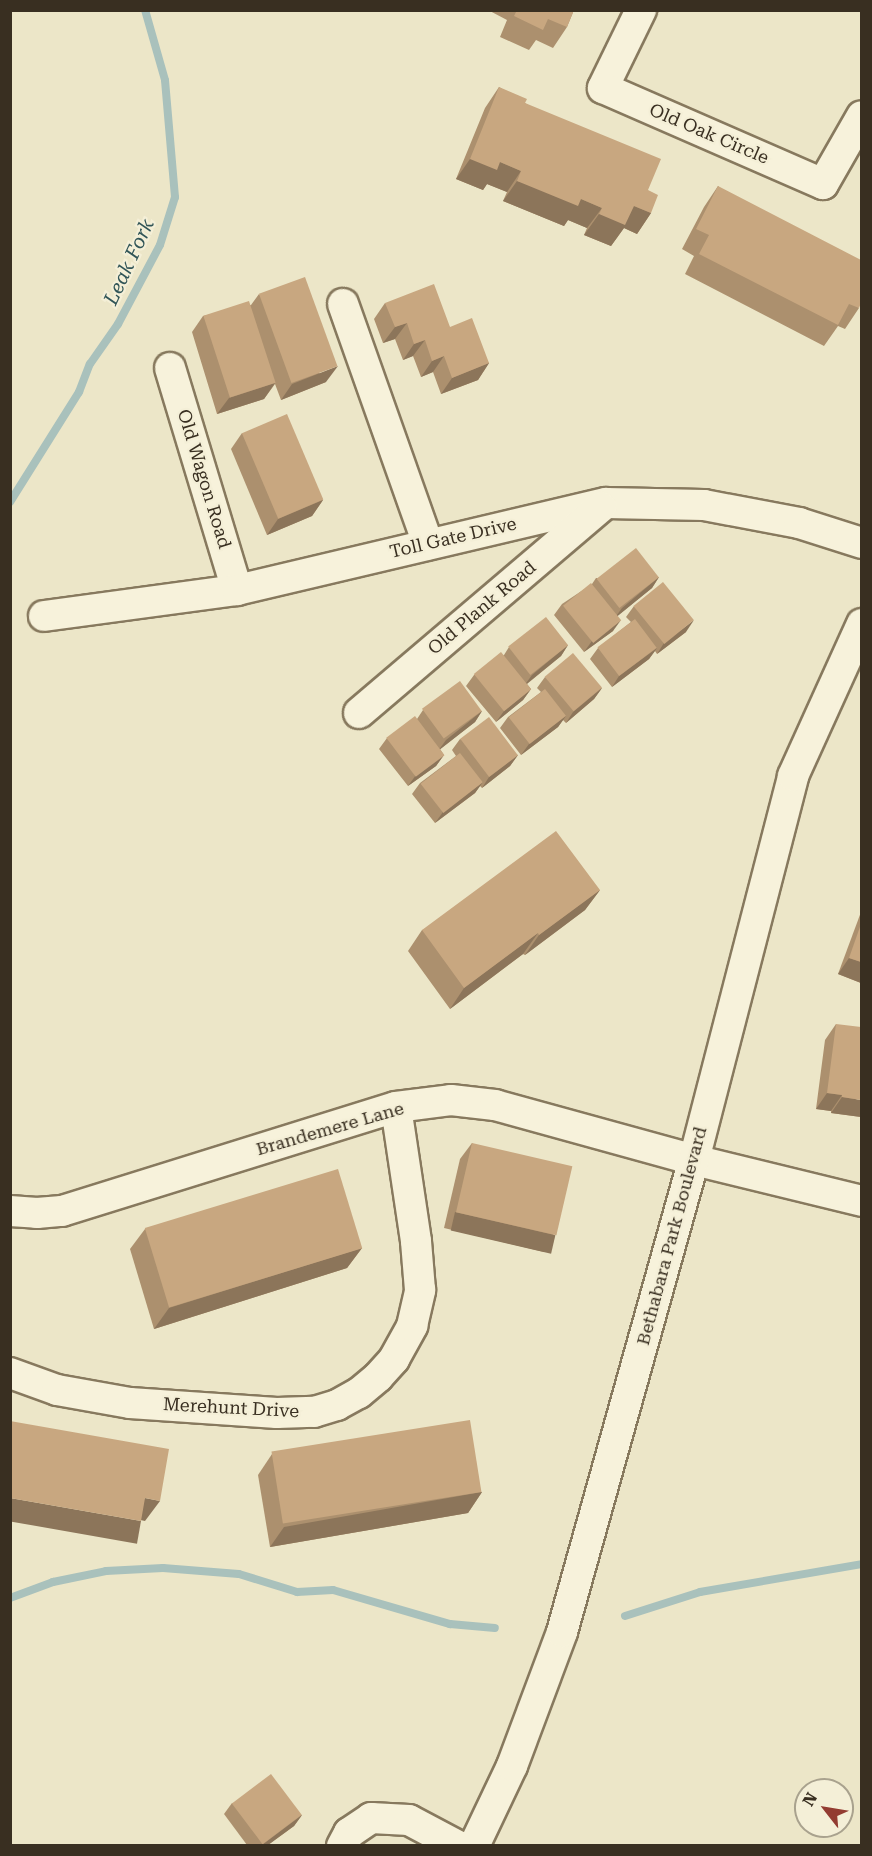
<!DOCTYPE html>
<style>
body{margin:0}
#map{position:relative;width:872px;height:1856px;overflow:hidden;background:#ece6c8;font-family:"Roboto Serif",serif}
div>[style]{position:absolute}
.stream>*{height:8px;margin:-4px;padding:0 4px;transform-origin:4px;border-radius:4px;background:#a9c1bc}
.roads{filter:drop-shadow(2px 0 #87795e) drop-shadow(-2px 0 #87795e) drop-shadow(0 2px #87795e) drop-shadow(0 -2px #87795e)}
.minor>*{height:30px;margin:-15px;padding:0 15px;transform-origin:15px;border-radius:15px;background:#f7f2db}
.wall>*{inset:0;background:#ac906e}
.shaded-wall>*{inset:0;background:#8c755a;transform-origin:0 0}
.building>*{inset:0;background:#c8a780;transform-origin:0 0}
span{translate:-50% -50%;white-space:nowrap;text-align:center;line-height:1.15;-webkit-text-stroke:4.5px #f4efd7;paint-order:stroke}
.street-label{font-size:18px;color:#392f21}
.water-label{font-size:20px;color:#315557;font-style:italic}
.frame{position:absolute;inset:0;border:12px solid #392f21;pointer-events:none}
.north{position:absolute;left:794px;top:1778px;width:60px;height:60px;box-sizing:border-box;background:#f4efd7;border:2px solid #a9a28e;border-radius:50%;rotate:301deg;font-size:16px;font-weight:700;line-height:24px;text-align:center;color:#392f21}
.north::after{content:'';display:block;margin:auto;width:21px;height:27px;background:#933c31;clip-path:polygon(50% 0,100% 100%,50% 72%,0 100%)}
</style>
<div id="map">
<div class="stream">
<div style="left:10px;top:502px;width:130px;rotate:-57.9deg"></div>
<div style="left:79px;top:392px;width:30px;rotate:-69deg"></div>
<div style="left:90px;top:364px;width:49px;rotate:-55deg"></div>
<div style="left:118px;top:324px;width:89px;rotate:-62deg"></div>
<div style="left:160px;top:245px;width:50px;rotate:-72.6deg"></div>
<div style="left:175px;top:197px;width:117px;rotate:-94.9deg"></div>
<div style="left:165px;top:80px;width:73px;rotate:-105.9deg"></div>
<div style="left:10px;top:1598px;width:46px;rotate:-20.4deg"></div>
<div style="left:53px;top:1582px;width:54px;rotate:-11.7deg"></div>
<div style="left:106px;top:1571px;width:57px;rotate:-3deg"></div>
<div style="left:163px;top:1568px;width:76px;rotate:4.5deg"></div>
<div style="left:239px;top:1574px;width:61px;rotate:17.2deg"></div>
<div style="left:297px;top:1592px;width:36px;rotate:-3deg"></div>
<div style="left:333px;top:1590px;width:122px;rotate:16.2deg"></div>
<div style="left:450px;top:1624px;width:45px;rotate:5.1deg"></div>
<div style="left:625px;top:1616px;width:79px;rotate:-17.7deg"></div>
<div style="left:700px;top:1592px;width:164px;rotate:-9.8deg"></div>
</div>
<div class="roads">
<div class="minor">
<div style="left:641px;top:10px;width:87px;rotate:116deg"></div>
<div style="left:603px;top:88px;width:240px;rotate:23.6deg"></div>
<div style="left:823px;top:184px;width:78px;rotate:-60.2deg"></div>
<div style="left:343px;top:304px;width:255px;rotate:70.5deg"></div>
<div style="left:170px;top:368px;width:232px;rotate:73.2deg"></div>
<div style="left:44px;top:616px;width:195px;rotate:-7.7deg"></div>
<div style="left:237px;top:590px;width:379px;rotate:-13.3deg"></div>
<div style="left:606px;top:503px;width:98px;rotate:1.2deg"></div>
<div style="left:704px;top:505px;width:97px;rotate:10.7deg"></div>
<div style="left:799px;top:523px;width:66px;rotate:17.6deg"></div>
<div style="left:359px;top:713px;width:318px;rotate:-40.4deg"></div>
<div style="left:10px;top:1211px;width:27px;rotate:4deg"></div>
<div style="left:37px;top:1213px;width:25px;rotate:-5deg"></div>
<div style="left:62px;top:1211px;width:350px;rotate:-17.3deg"></div>
<div style="left:396px;top:1107px;width:55px;rotate:-7.3deg"></div>
<div style="left:451px;top:1100px;width:44px;rotate:6.5deg"></div>
<div style="left:495px;top:1105px;width:206px;rotate:15.4deg"></div>
<div style="left:694px;top:1160px;width:173px;rotate:13.7deg"></div>
<div style="left:10px;top:1373px;width:50px;rotate:19.9deg"></div>
<div style="left:57px;top:1390px;width:74px;rotate:10.1deg"></div>
<div style="left:130px;top:1403px;width:147px;rotate:3.9deg"></div>
<div style="left:277px;top:1413px;width:37px;rotate:-2deg"></div>
<div style="left:314px;top:1412px;width:24px;rotate:-17deg"></div>
<div style="left:337px;top:1405px;width:25px;rotate:-29deg"></div>
<div style="left:359px;top:1393px;width:25px;rotate:-40deg"></div>
<div style="left:378px;top:1377px;width:24px;rotate:-48deg"></div>
<div style="left:394px;top:1359px;width:38px;rotate:-61deg"></div>
<div style="left:412px;top:1326px;width:37px;rotate:-77deg"></div>
<div style="left:420px;top:1290px;width:49px;rotate:-94.7deg"></div>
<div style="left:416px;top:1241px;width:135px;rotate:-98.5deg"></div>
<div style="left:342px;top:1846px;width:15px;rotate:-62deg"></div>
<div style="left:349px;top:1833px;width:27px;rotate:-34deg"></div>
<div style="left:371px;top:1818px;width:38px;rotate:3deg"></div>
<div style="left:409px;top:1820px;width:55px;rotate:28deg"></div>
<div style="left:474px;top:1846px;width:89px;rotate:-64.6deg"></div>
<div style="left:512px;top:1766px;width:143px;rotate:-69.5deg"></div>
<div style="left:562px;top:1632px;width:490px;rotate:-74.4deg"></div>
<div style="left:694px;top:1160px;width:397px;rotate:-75.5deg"></div>
<div style="left:793px;top:776px;width:167px;rotate:-65.6deg"></div>
</div>
</div>
<div class="wall">
<div style="clip-path:polygon(488px 10px,574px 10px,567px 27px,553px 48px,536px 40px,529px 50px,500px 37px,507px 20px)"></div>
<div style="clip-path:polygon(499px 87px,525px 103px,648px 190px,651px 213px,637px 234px,624px 228px,611px 246px,584px 235px,587px 228px,568px 220px,564px 226px,503px 201px,507px 192px,487px 184px,483px 190px,456px 179px,485px 108px)"></div>
<div style="clip-path:polygon(718px 186px,859px 308px,845px 329px,838px 326px,824px 346px,685px 274px,694px 256px,682px 249px,704px 207px)"></div>
<div style="clip-path:polygon(259px 294px,326px 382px,281px 400px,275px 384px,264px 399px,217px 414px,192px 332px,203px 316px,251px 305px)"></div>
<div style="clip-path:polygon(385px 303px,450px 327px,489px 363px,478px 380px,441px 394px,433px 372px,421px 377px,413px 356px,403px 360px,395px 339px,383px 343px,374px 319px)"></div>
<div style="clip-path:polygon(242px 433px,323px 500px,312px 516px,267px 535px,231px 449px)"></div>
<div style="clip-path:polygon(659px 577px,652px 588px,617px 616px,613px 631px,584px 652px,554px 615px,562px 604px,592px 584px,596px 578px)"></div>
<div style="clip-path:polygon(634px 606px,686px 632px,657px 654px,655px 651px,649px 659px,612px 687px,590px 659px,598px 648px,631px 622px,626px 617px)"></div>
<div style="clip-path:polygon(568px 645px,561px 656px,527px 684px,531px 689px,523px 700px,496px 722px,466px 686px,474px 675px,504px 655px,509px 647px)"></div>
<div style="clip-path:polygon(545px 677px,602px 688px,594px 699px,566px 723px,563px 720px,558px 727px,521px 755px,500px 728px,508px 717px,541px 692px,537px 688px)"></div>
<div style="clip-path:polygon(423px 710px,482px 711px,475px 722px,440px 749px,444px 755px,436px 766px,408px 786px,379px 749px,387px 738px,417px 719px)"></div>
<div style="clip-path:polygon(460px 739px,518px 755px,510px 766px,482px 788px,480px 786px,475px 793px,435px 823px,412px 794px,420px 783px,456px 756px,452px 750px)"></div>
<div style="clip-path:polygon(600px 890px,585px 910px,525px 955px,523px 954px,450px 1009px,408px 951px,422px 930px)"></div>
<div style="clip-path:polygon(861px 912px,861px 983px,838px 974px)"></div>
<div style="clip-path:polygon(836px 1024px,861px 1117px,831px 1113px,831px 1111px,816px 1109px,825px 1040px)"></div>
<div style="clip-path:polygon(472px 1143px,555px 1236px,544px 1252px,444px 1228px,460px 1159px)"></div>
<div style="clip-path:polygon(145px 1229px,362px 1248px,347px 1268px,154px 1329px,130px 1249px)"></div>
<div style="clip-path:polygon(272px 1454px,482px 1492px,468px 1513px,270px 1547px,258px 1475px)"></div>
<div style="clip-path:polygon(232px 1803px,302px 1815px,294px 1826px,268px 1845px,247px 1845px,224px 1814px)"></div>
</div>
<div class="shaded-wall">
<div style="clip-path:polygon(470px 159px,500px 162px,521px 171px,507px 192px,487px 184px,483px 190px,456px 179px)"></div>
<div style="clip-path:polygon(517px 181px,581px 199px,602px 208px,587px 228px,568px 220px,564px 226px,503px 201px)"></div>
<div style="clip-path:polygon(634px 206px,651px 213px,637px 234px,624px 228px,611px 246px,584px 235px,599px 214px)"></div>
<div style="clip-path:polygon(407px 323px,395px 339px,383px 343px,395px 327px)"></div>
<div style="clip-path:polygon(425px 340px,413px 356px,403px 360px,414px 344px)"></div>
<div style="clip-path:polygon(444px 356px,433px 372px,421px 377px,432px 361px)"></div>
<div style="clip-path:polygon(489px 363px,478px 380px,441px 394px,452px 378px)"></div>
<div style="clip-path:polygon(338px 366px,326px 382px,281px 400px,292px 384px)"></div>
<div style="clip-path:polygon(275px 383px,264px 399px,217px 414px,229px 398px)"></div>
<div style="clip-path:polygon(323px 500px,312px 516px,267px 535px,278px 519px)"></div>
<div style="clip-path:polygon(659px 577px,652px 588px,614px 619px,622px 608px)"></div>
<div style="clip-path:polygon(621px 620px,613px 631px,584px 652px,592px 641px)"></div>
<div style="clip-path:polygon(694px 620px,686px 632px,657px 654px,664px 643px)"></div>
<div style="clip-path:polygon(568px 645px,561px 656px,524px 686px,532px 675px)"></div>
<div style="clip-path:polygon(657px 648px,649px 659px,612px 687px,619px 676px)"></div>
<div style="clip-path:polygon(602px 688px,594px 699px,566px 723px,573px 712px)"></div>
<div style="clip-path:polygon(531px 689px,523px 700px,496px 722px,504px 711px)"></div>
<div style="clip-path:polygon(482px 711px,475px 722px,438px 751px,446px 740px)"></div>
<div style="clip-path:polygon(566px 716px,558px 727px,521px 755px,529px 744px)"></div>
<div style="clip-path:polygon(444px 755px,436px 766px,408px 786px,416px 775px)"></div>
<div style="clip-path:polygon(518px 755px,510px 766px,482px 788px,489px 777px)"></div>
<div style="clip-path:polygon(483px 782px,475px 793px,435px 823px,443px 812px)"></div>
<div style="clip-path:polygon(600px 890px,585px 910px,525px 955px,539px 935px)"></div>
<div style="clip-path:polygon(538px 933px,523px 954px,450px 1009px,464px 988px)"></div>
<div style="clip-path:polygon(849px 958px,861px 962px,861px 983px,838px 974px)"></div>
<div style="clip-path:polygon(827px 1093px,842px 1095px,831px 1111px,816px 1109px)"></div>
<div style="clip-path:polygon(842px 1097px,861px 1100px,861px 1117px,831px 1113px)"></div>
<div style="left:455px;top:1212px;width:103px;height:19px;rotate:13deg"></div>
<div style="clip-path:polygon(362px 1248px,347px 1268px,154px 1329px,169px 1308px)"></div>
<div style="clip-path:polygon(482px 1492px,468px 1513px,270px 1547px,284px 1527px)"></div>
<div style="left:10px;top:1498px;width:133px;height:23px;rotate:10deg"></div>
<div style="clip-path:polygon(145px 1498px,160px 1501px,145px 1521px,131px 1518px)"></div>
<div style="clip-path:polygon(302px 1815px,294px 1826px,268px 1845px,262px 1845px)"></div>
</div>
<div class="building">
<div style="clip-path:polygon(517px 10px,574px 10px,567px 27px,548px 19px,543px 30px,514px 16px)"></div>
<div style="clip-path:polygon(499px 87px,527px 99px,525px 103px,661px 159px,648px 190px,658px 195px,651px 213px,634px 206px,625px 225px,599px 214px,602px 208px,581px 199px,578px 206px,517px 181px,521px 171px,500px 162px,497px 170px,470px 159px)"></div>
<div style="clip-path:polygon(718px 186px,861px 260px,861px 303px,859px 308px,849px 304px,838px 325px,699px 254px,709px 235px,696px 229px)"></div>
<div style="left:305px;top:277px;width:95px;height:49px;rotate:70deg"></div>
<div style="clip-path:polygon(434px 284px,450px 327px,472px 318px,489px 363px,452px 378px,444px 356px,432px 361px,425px 340px,414px 344px,407px 323px,395px 327px,385px 303px)"></div>
<div style="left:249px;top:301px;width:86px;height:48px;rotate:72deg"></div>
<div style="left:287px;top:414px;width:93px;height:49px;rotate:67deg"></div>
<div style="left:636px;top:548px;width:37px;height:50px;rotate:52deg"></div>
<div style="left:663px;top:582px;width:49px;height:38px;rotate:51deg"></div>
<div style="left:591px;top:583px;width:48px;height:36px;rotate:51deg"></div>
<div style="left:546px;top:617px;width:36px;height:48px;rotate:52deg"></div>
<div style="left:635px;top:619px;width:36px;height:47px;rotate:53deg"></div>
<div style="left:501px;top:652px;width:48px;height:35px;rotate:51deg"></div>
<div style="left:573px;top:653px;width:45px;height:37px;rotate:50deg"></div>
<div style="left:460px;top:681px;width:37px;height:47px;rotate:54deg"></div>
<div style="left:545px;top:689px;width:34px;height:46px;rotate:52deg"></div>
<div style="left:415px;top:716px;width:49px;height:36px;rotate:53deg"></div>
<div style="left:489px;top:717px;width:48px;height:36px;rotate:53deg"></div>
<div style="left:460px;top:753px;width:37px;height:50px;rotate:52deg"></div>
<div style="clip-path:polygon(556px 831px,600px 890px,539px 935px,538px 933px,464px 988px,422px 930px)"></div>
<div style="clip-path:polygon(861px 924px,861px 962px,849px 958px)"></div>
<div style="clip-path:polygon(836px 1024px,861px 1027px,861px 1100px,842px 1097px,842px 1095px,827px 1093px)"></div>
<div style="left:472px;top:1143px;width:103px;height:71px;rotate:13deg"></div>
<div style="left:338px;top:1169px;width:83px;height:202px;rotate:73deg"></div>
<div style="left:470px;top:1420px;width:73px;height:201px;rotate:81deg"></div>
<div style="clip-path:polygon(10px 1421px,169px 1449px,160px 1501px,145px 1498px,141px 1521px,10px 1498px)"></div>
<div style="left:271px;top:1774px;width:51px;height:49px;rotate:53deg"></div>
</div>
<div class="street-label">
<span style="left:709px;top:134px;rotate:23deg">Old Oak Circle</span>
<span style="left:204px;top:479px;rotate:73deg">Old Wagon Road</span>
<span style="left:453px;top:538px;rotate:-13deg">Toll Gate Drive</span>
<span style="left:482px;top:608px;rotate:-40deg">Old Plank Road</span>
<span style="left:330px;top:1129px;rotate:-16deg">Brandemere Lane</span>
<span style="left:672px;top:1236px;rotate:-75deg">Bethabara Park Boulevard</span>
<span style="left:231px;top:1408px;rotate:3deg">Merehunt Drive</span>
</div>
<div class="water-label">
<span style="left:129px;top:262px;rotate:-65deg">Leak Fork</span>
</div>
<div class="frame"></div>
<div class="north">N</div>
</div>
